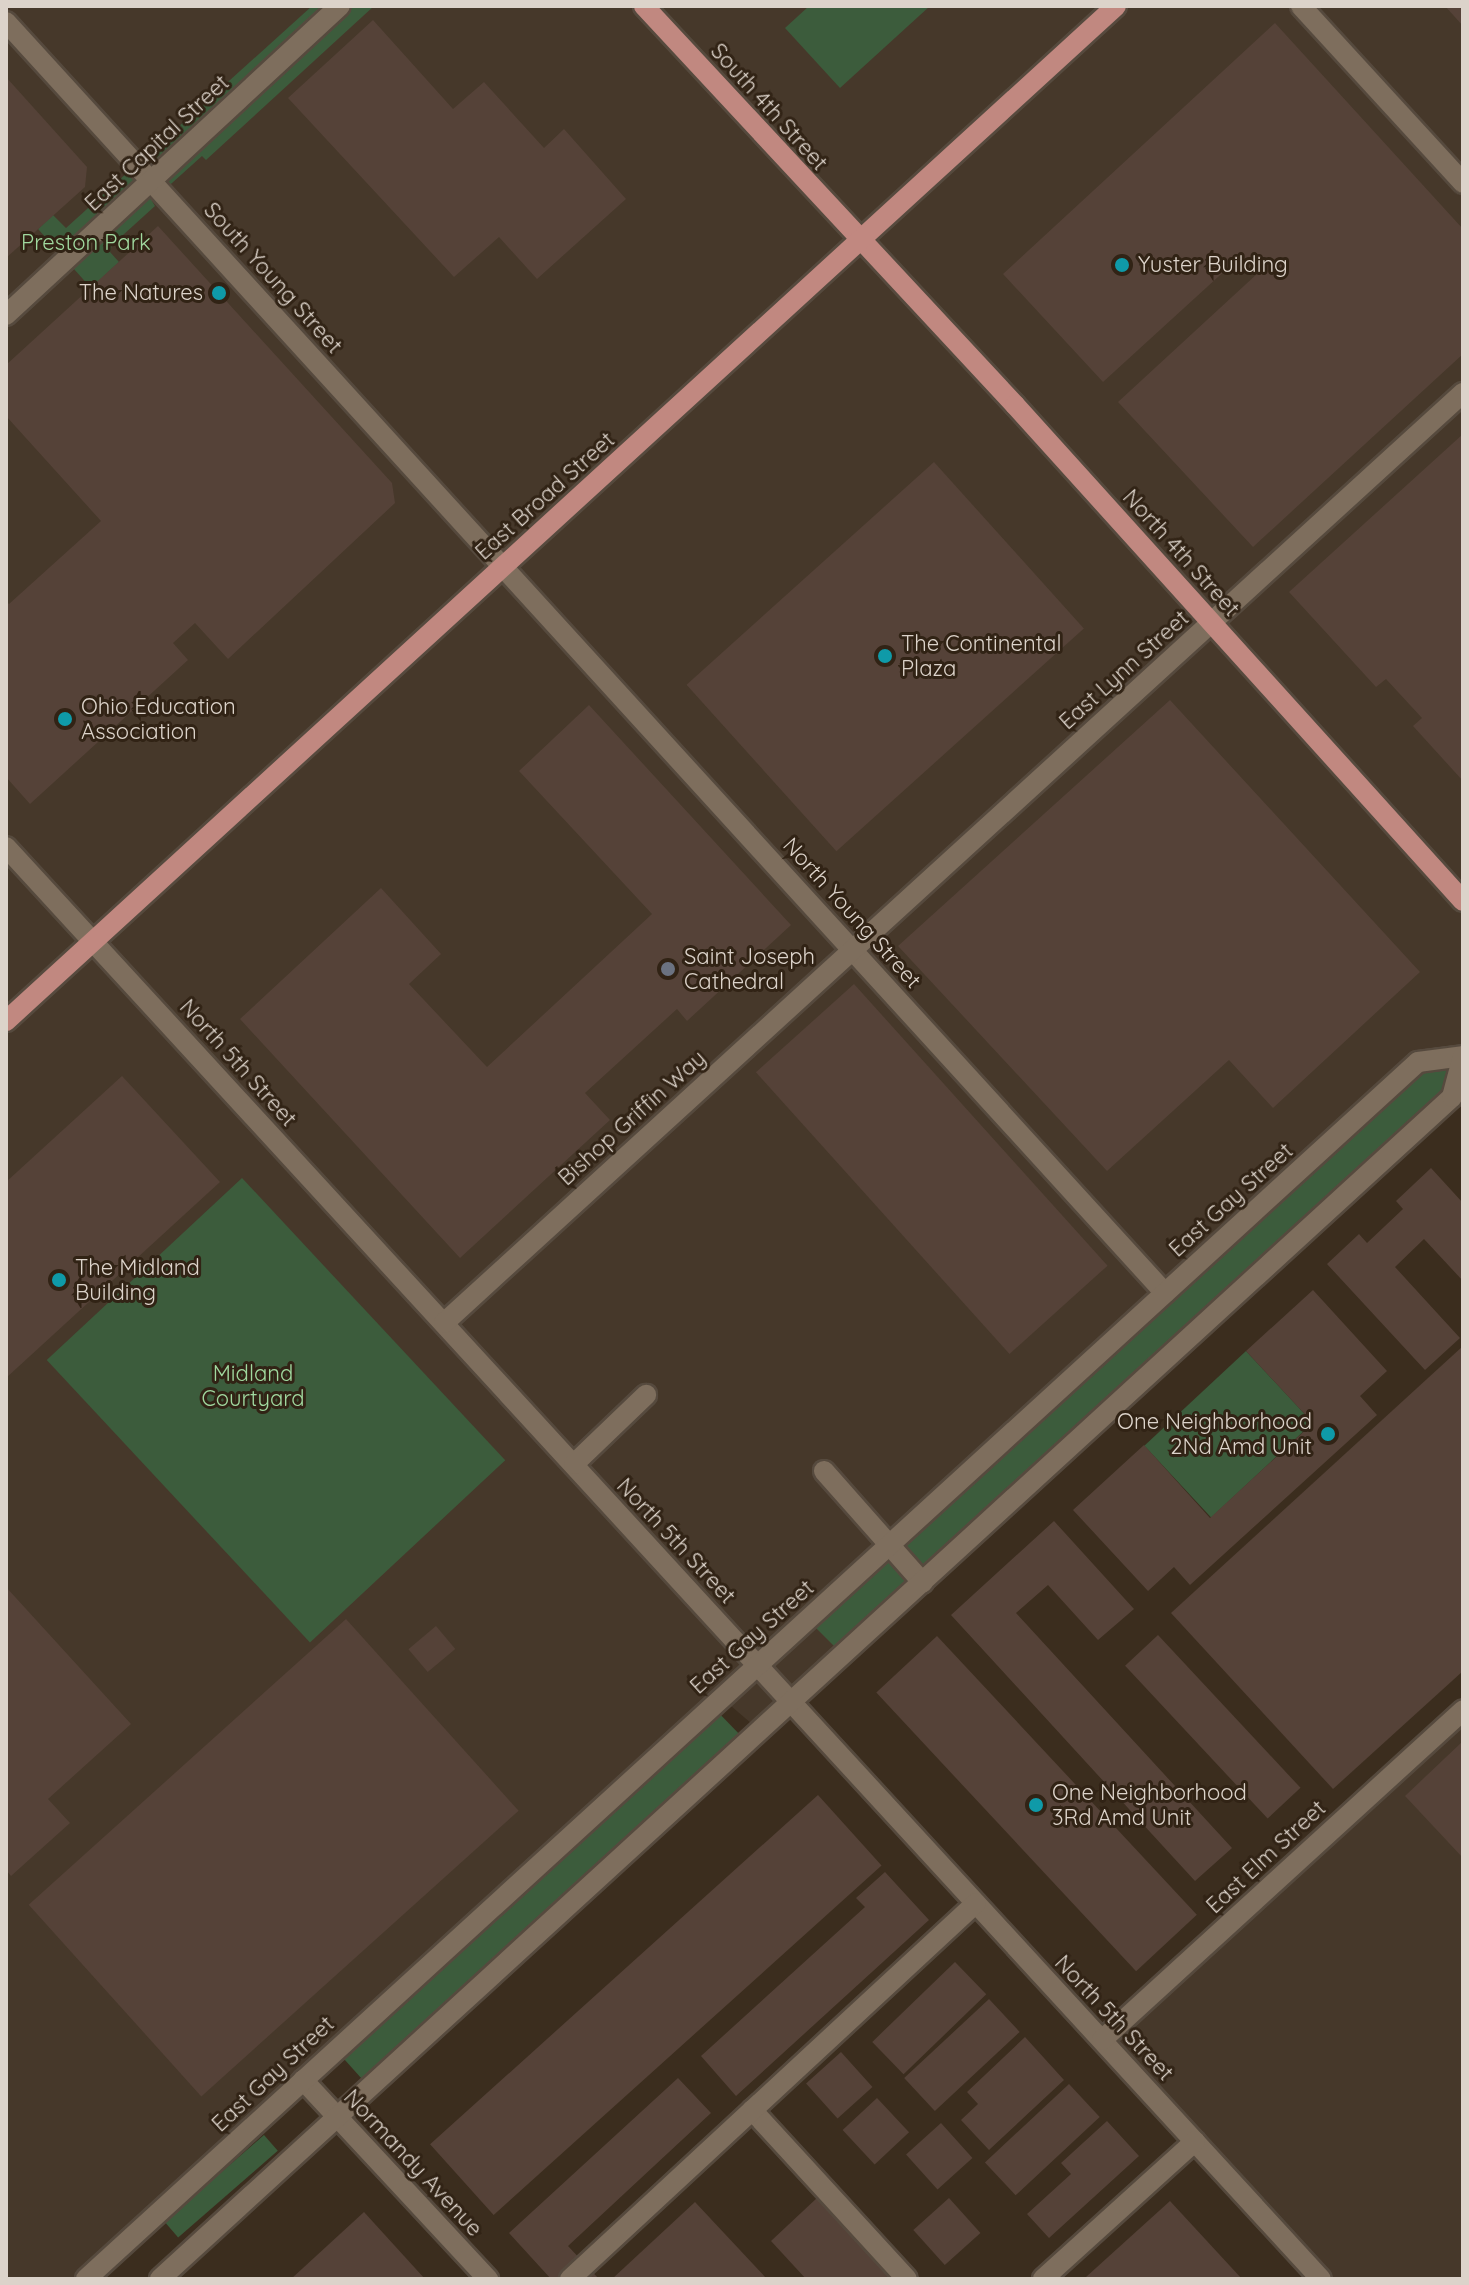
<!DOCTYPE html>
<style>
body{margin:0}
#map{position:relative;width:1469px;height:2285px;overflow:hidden;background:#3b2d1e;font-family:Quicksand,sans-serif}
div>[style]{position:absolute}
.commercial>*{inset:0;background:#46382a}
.green>*{inset:0;background:#3c5c3c;transform-origin:0 0}
.building>*{inset:0;background:#554238;transform-origin:0 0}
.roads{filter:drop-shadow(2px 0 #564a3e) drop-shadow(-2px 0 #564a3e) drop-shadow(0 2px #564a3e) drop-shadow(0 -2px #564a3e)}
.minor>*{height:20px;margin:-10px;padding:0 10px;transform-origin:10px;border-radius:10px;background:#7e6e5d}
.major>*{height:20px;margin:-10px;padding:0 10px;transform-origin:10px;border-radius:10px;background:#c18880}
.dots>*{width:22px;height:22px;translate:-50% -50%;box-sizing:border-box;border:4px solid #312315;border-radius:50%}
span{translate:-50% -50%;white-space:nowrap;text-align:center;line-height:1.15;-webkit-text-stroke:6px #312315;paint-order:stroke}
.street-label{font-size:22px;color:#dcd3ca}
.park-label{font-size:22px;color:#a0d99f}
.poi-label{font-size:22px;color:#dcd3ca}
.left{translate:0 -50%;text-align:left}
.right{translate:-100% -50%;text-align:right}
.frame{position:absolute;inset:0;border:8px solid #dcd3ca;pointer-events:none}
</style>
<div id="map">
<div class="commercial">
<div style="clip-path:polygon(6px 6px,1463px 6px,1463px 1056px,840px 1652px,752px 1724px,724px 1700px,95px 2279px,6px 2279px)"></div>
<div style="clip-path:polygon(1463px 1710px,1463px 2279px,1321px 2279px,1102px 2040px)"></div>
</div>
<div class="green">
<div style="clip-path:polygon(312px 6px,374px 6px,206px 160px,202px 156px,152px 201px,155px 206px,112px 245px,110px 252px,119px 262px,91px 288px,38px 229px,53px 215px,66px 228px,128px 172px,131px 176px,180px 132px,177px 128px)"></div>
<div style="clip-path:polygon(809px 6px,930px 6px,840px 88px,785px 28px)"></div>
<div style="clip-path:polygon(1463px 1056px,1452px 1097px,840px 1652px,811px 1623px,1418px 1062px)"></div>
<div style="left:242px;top:1178px;width:386px;height:267px;rotate:47deg"></div>
<div style="left:1246px;top:1351px;width:98px;height:139px;rotate:47deg"></div>
<div style="clip-path:polygon(714px 1708px,744px 1739px,370px 2088px,336px 2050px)"></div>
<div style="left:264px;top:2135px;width:21px;height:132px;rotate:49deg"></div>
</div>
<div class="building">
<div style="clip-path:polygon(1445px 6px,1463px 6px,1463px 26px)"></div>
<div style="clip-path:polygon(373px 20px,453px 109px,484px 82px,544px 148px,564px 129px,626px 199px,537px 279px,499px 237px,454px 277px,288px 98px)"></div>
<div style="clip-path:polygon(1275px 23px,1463px 229px,1463px 354px,1253px 547px,1118px 402px,1258px 273px,1241px 256px,1103px 382px,1003px 274px)"></div>
<div style="clip-path:polygon(6px 77px,87px 167px,85px 187px,6px 258px)"></div>
<div style="clip-path:polygon(158px 226px,392px 483px,395px 503px,228px 659px,195px 623px,173px 643px,188px 660px,30px 804px,6px 777px,6px 601px,9px 604px,101px 521px,6px 416px,6px 365px)"></div>
<div style="clip-path:polygon(1463px 434px,1463px 781px,1413px 726px,1422px 718px,1386px 679px,1376px 687px,1289px 592px)"></div>
<div style="left:934px;top:462px;width:224px;height:333px;rotate:48deg"></div>
<div style="clip-path:polygon(1170px 700px,1420px 972px,1273px 1108px,1229px 1060px,1107px 1171px,898px 946px)"></div>
<div style="clip-path:polygon(589px 705px,791px 925px,687px 1021px,677px 1009px,585px 1093px,610px 1120px,460px 1258px,240px 1019px,381px 888px,441px 954px,409px 984px,487px 1067px,652px 914px,519px 771px)"></div>
<div style="left:854px;top:984px;width:379px;height:132px;rotate:48deg"></div>
<div style="clip-path:polygon(122px 1076px,220px 1182px,6px 1378px,6px 1182px)"></div>
<div style="clip-path:polygon(1431px 1168px,1463px 1203px,1463px 1281px,1424px 1239px,1395px 1267px,1460px 1338px,1425px 1370px,1327px 1264px,1359px 1234px,1367px 1243px,1403px 1209px,1396px 1201px)"></div>
<div style="clip-path:polygon(1313px 1290px,1387px 1371px,1360px 1396px,1377px 1415px,1190px 1585px,1174px 1567px,1148px 1591px,1073px 1510px,1144px 1445px,1210px 1518px,1313px 1423px,1246px 1351px)"></div>
<div style="clip-path:polygon(1463px 1346px,1463px 1671px,1333px 1789px,1171px 1613px)"></div>
<div style="clip-path:polygon(1054px 1521px,1134px 1609px,1098px 1640px,1048px 1585px,1016px 1613px,1232px 1848px,1195px 1881px,951px 1615px)"></div>
<div style="clip-path:polygon(6px 1587px,131px 1724px,48px 1799px,70px 1823px,11px 1876px,6px 1870px)"></div>
<div style="left:346px;top:1619px;width:258px;height:427px;rotate:48deg"></div>
<div style="left:436px;top:1626px;width:30px;height:36px;rotate:50deg"></div>
<div style="left:1158px;top:1635px;width:209px;height:45px;rotate:47deg"></div>
<div style="left:937px;top:1636px;width:381px;height:83px;rotate:47deg"></div>
<div style="clip-path:polygon(1463px 1741px,1463px 1858px,1405px 1796px)"></div>
<div style="left:818px;top:1795px;width:95px;height:522px;rotate:48deg"></div>
<div style="clip-path:polygon(885px 1872px,929px 1920px,736px 2096px,701px 2056px,865px 1907px,856px 1898px)"></div>
<div style="left:955px;top:1962px;width:45px;height:115px;rotate:46deg"></div>
<div style="left:989px;top:1999px;width:45px;height:116px;rotate:47deg"></div>
<div style="clip-path:polygon(1025px 2037px,1064px 2080px,989px 2150px,961px 2120px,978px 2104px,967px 2092px)"></div>
<div style="left:841px;top:2052px;width:47px;height:47px;rotate:48deg"></div>
<div style="clip-path:polygon(678px 2078px,711px 2113px,568px 2246px,599px 2279px,551px 2279px,509px 2233px)"></div>
<div style="left:1069px;top:2084px;width:45px;height:115px;rotate:47deg"></div>
<div style="left:877px;top:2098px;width:47px;height:47px;rotate:47deg"></div>
<div style="clip-path:polygon(1107px 2121px,1139px 2156px,1049px 2238px,1027px 2214px,1071px 2174px,1061px 2163px)"></div>
<div style="left:941px;top:2123px;width:47px;height:47px;rotate:48deg"></div>
<div style="clip-path:polygon(818px 2197px,894px 2279px,806px 2279px,771px 2241px)"></div>
<div style="left:949px;top:2198px;width:47px;height:48px;rotate:48deg"></div>
<div style="clip-path:polygon(1170px 2201px,1242px 2279px,1088px 2279px,1086px 2277px)"></div>
<div style="clip-path:polygon(695px 2202px,767px 2279px,612px 2279px)"></div>
<div style="clip-path:polygon(364px 2212px,425px 2279px,291px 2279px)"></div>
</div>
<div class="roads">
<div class="minor">
<div style="left:1301px;top:6px;width:240px;rotate:47.5deg"></div>
<div style="left:6px;top:22px;width:1720px;rotate:47.64deg"></div>
<div style="left:6px;top:315px;width:455px;rotate:-42.8deg"></div>
<div style="left:6px;top:847px;width:1944px;rotate:47.44deg"></div>
<div style="left:444px;top:1323px;width:1380px;rotate:-42.39deg"></div>
<div style="left:574px;top:1464px;width:100px;rotate:-43.8deg"></div>
<div style="left:824px;top:1471px;width:149px;rotate:48.5deg"></div>
<div style="left:1102px;top:2040px;width:489px;rotate:-42.4deg"></div>
<div style="left:303px;top:2080px;width:272px;rotate:47.1deg"></div>
<div style="left:752px;top:2110px;width:229px;rotate:47.5deg"></div>
<div style="left:86px;top:2279px;width:1804px;rotate:-42.42deg"></div>
<div style="left:1418px;top:1062px;width:45px;rotate:-7.6deg"></div>
<div style="left:160px;top:2279px;width:1751px;rotate:-42.45deg"></div>
<div style="left:1452px;top:1097px;width:42px;rotate:-75deg"></div>
<div style="left:570px;top:2279px;width:553px;rotate:-42.8deg"></div>
<div style="left:1043px;top:2279px;width:205px;rotate:-42.2deg"></div>
</div>
<div class="major">
<div style="left:644px;top:6px;width:545px;rotate:47.08deg"></div>
<div style="left:1015px;top:405px;width:668px;rotate:47.91deg"></div>
<div style="left:6px;top:1021px;width:1504px;rotate:-42.44deg"></div>
</div>
</div>
<div class="dots">
<div style="left:1122px;top:265px;background:#0f9aa8"></div>
<div style="left:219px;top:293px;background:#0f9aa8"></div>
<div style="left:885px;top:656px;background:#0f9aa8"></div>
<div style="left:65px;top:719px;background:#0f9aa8"></div>
<div style="left:668px;top:969px;background:#6b7280"></div>
<div style="left:59px;top:1280px;background:#0f9aa8"></div>
<div style="left:1328px;top:1434px;background:#0f9aa8"></div>
<div style="left:1036px;top:1805px;background:#0f9aa8"></div>
</div>
<div class="street-label">
<span style="left:769px;top:107px;rotate:48deg">South 4th Street</span>
<span style="left:157px;top:143px;rotate:-43deg">East Capital Street</span>
<span style="left:273px;top:278px;rotate:48deg">South Young Street</span>
<span style="left:545px;top:496px;rotate:-42deg">East Broad Street</span>
<span style="left:1181px;top:553px;rotate:48deg">North 4th Street</span>
<span style="left:1124px;top:670px;rotate:-42deg">East Lynn Street</span>
<span style="left:852px;top:913px;rotate:48deg">North Young Street</span>
<span style="left:238px;top:1063px;rotate:48deg">North 5th Street</span>
<span style="left:632px;top:1118px;rotate:-42deg">Bishop Griffin Way</span>
<span style="left:1231px;top:1200px;rotate:-42deg">East Gay Street</span>
<span style="left:676px;top:1541px;rotate:47deg">North 5th Street</span>
<span style="left:752px;top:1637px;rotate:-42deg">East Gay Street</span>
<span style="left:1266px;top:1857px;rotate:-43deg">East Elm Street</span>
<span style="left:1114px;top:2018px;rotate:47deg">North 5th Street</span>
<span style="left:273px;top:2074px;rotate:-43deg">East Gay Street</span>
<span style="left:413px;top:2163px;rotate:47deg">Normandy Avenue</span>
</div>
<div class="park-label">
<span style="left:86px;top:243px">Preston Park</span>
<span style="left:253px;top:1386px">Midland<br>Courtyard</span>
</div>
<div class="poi-label">
<span class="left" style="left:1138px;top:265px">Yuster Building</span>
<span class="right" style="left:203px;top:293px">The Natures</span>
<span class="left" style="left:901px;top:656px">The Continental<br>Plaza</span>
<span class="left" style="left:81px;top:719px">Ohio Education<br>Association</span>
<span class="left" style="left:684px;top:969px">Saint Joseph<br>Cathedral</span>
<span class="left" style="left:75px;top:1280px">The Midland<br>Building</span>
<span class="right" style="left:1312px;top:1434px">One Neighborhood<br>2Nd Amd Unit</span>
<span class="left" style="left:1052px;top:1805px">One Neighborhood<br>3Rd Amd Unit</span>
</div>
<div class="frame"></div>
</div>
